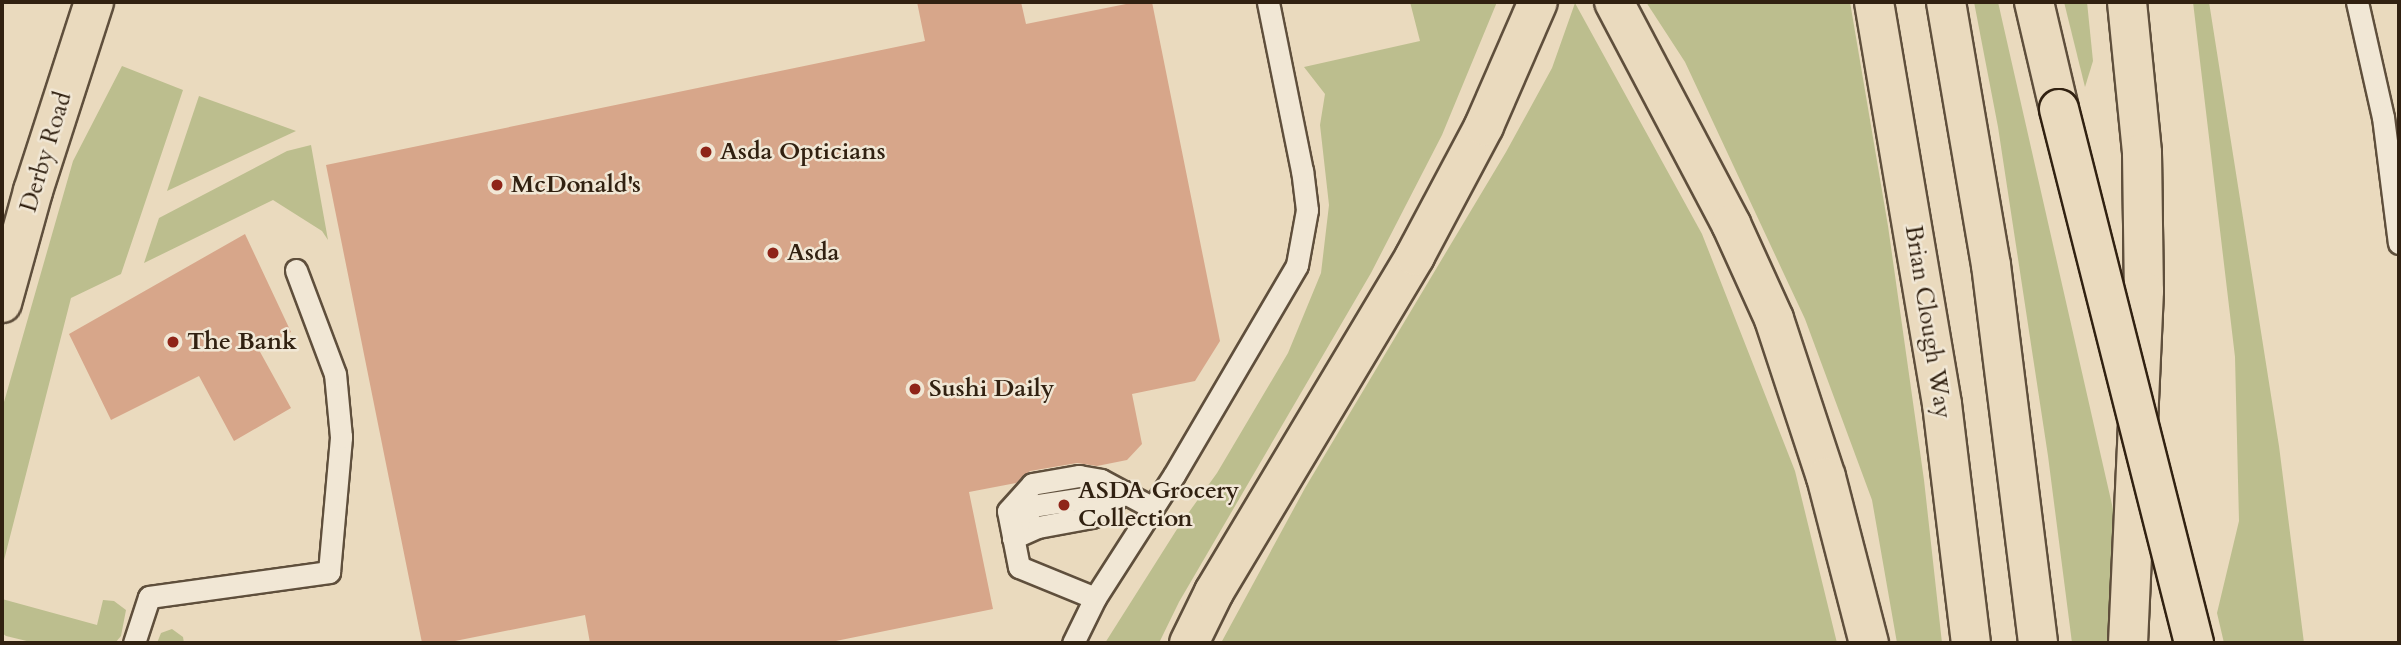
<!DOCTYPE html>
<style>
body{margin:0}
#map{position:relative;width:2401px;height:645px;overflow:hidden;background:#eadabe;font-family:Cardo,serif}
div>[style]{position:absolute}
.green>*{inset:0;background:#bcbe8e}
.building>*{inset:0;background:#d7a68a}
.roads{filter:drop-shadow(2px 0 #5f4f3c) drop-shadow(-2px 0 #5f4f3c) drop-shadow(0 2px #5f4f3c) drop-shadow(0 -2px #5f4f3c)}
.lane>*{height:21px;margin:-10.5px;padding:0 10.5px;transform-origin:10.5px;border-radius:10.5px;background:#f1e7d5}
.primary>*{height:38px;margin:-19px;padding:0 19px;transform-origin:19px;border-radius:19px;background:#eadabe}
.highway>*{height:38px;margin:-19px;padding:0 19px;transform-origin:19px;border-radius:19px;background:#eadabe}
.bridges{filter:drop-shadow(2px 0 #312111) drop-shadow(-2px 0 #312111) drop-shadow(0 2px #312111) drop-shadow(0 -2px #312111)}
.highway-bridge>*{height:38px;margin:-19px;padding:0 19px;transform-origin:19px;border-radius:19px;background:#eadabe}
.dots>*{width:19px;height:19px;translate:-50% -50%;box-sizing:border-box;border:4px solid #f1e7d5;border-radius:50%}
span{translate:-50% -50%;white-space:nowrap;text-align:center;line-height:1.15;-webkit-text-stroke:5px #f1e7d5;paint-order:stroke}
.street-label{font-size:24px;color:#312111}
.poi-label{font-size:24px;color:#312111;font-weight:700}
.left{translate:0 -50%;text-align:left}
.frame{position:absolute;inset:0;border:4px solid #312111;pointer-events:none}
</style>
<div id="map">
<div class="green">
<div style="clip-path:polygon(1410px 2px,1497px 2px,1442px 135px,1371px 273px,1179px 602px,1159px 643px,1105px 643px,1179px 526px,1217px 473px,1288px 353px,1321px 273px,1329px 205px,1320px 125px,1325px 94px,1304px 67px,1420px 41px)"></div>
<div style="clip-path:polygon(1646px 2px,1850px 2px,1888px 226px,1924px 480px,1942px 643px,1897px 643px,1872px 500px,1805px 319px,1685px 62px)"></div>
<div style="clip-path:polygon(1974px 2px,1998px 2px,2115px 518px,2108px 643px,2072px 643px,2048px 456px,1998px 127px)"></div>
<div style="clip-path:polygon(2064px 2px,2087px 2px,2093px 61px,2085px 87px)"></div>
<div style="clip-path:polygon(2193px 2px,2209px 2px,2279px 446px,2304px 643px,2224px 643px,2217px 613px,2239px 521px,2235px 357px)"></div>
<div style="clip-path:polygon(1575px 3px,1702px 234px,1795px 471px,1837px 643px,1221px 643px,1305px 488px,1506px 152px,1552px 68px)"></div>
<div style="clip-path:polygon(122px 66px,183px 90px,121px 274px,71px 298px,2px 568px,2px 409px,73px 161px)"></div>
<div style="clip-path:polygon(199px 96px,296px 131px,167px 191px)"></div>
<div style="clip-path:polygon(311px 145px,328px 240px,322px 231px,273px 200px,144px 263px,159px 218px,287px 151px)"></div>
<div style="clip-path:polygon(2px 599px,97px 625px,103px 600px,114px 601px,126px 610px,121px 636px,115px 643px,35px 643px,6px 636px,2px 633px)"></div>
<div style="clip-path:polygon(172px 629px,183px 637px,184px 643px,157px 643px,161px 633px)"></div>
</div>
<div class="building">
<div style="clip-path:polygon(917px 2px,1021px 2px,1026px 24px,1136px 2px,1152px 2px,1220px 341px,1195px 381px,1132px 394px,1142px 444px,1127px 460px,1097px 466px,1077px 463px,1030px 471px,1016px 483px,969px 492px,993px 609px,826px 643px,590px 643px,585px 615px,445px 643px,422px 643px,326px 165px,925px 41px)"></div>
<div style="clip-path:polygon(245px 234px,291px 332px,259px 350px,291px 408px,234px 441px,199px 376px,111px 420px,69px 334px)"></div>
</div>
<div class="roads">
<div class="lane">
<div style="left:2357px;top:2px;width:118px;rotate:77.3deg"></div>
<div style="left:2383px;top:117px;width:127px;rotate:82.8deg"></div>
<div style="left:1013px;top:538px;width:37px;rotate:-59deg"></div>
<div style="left:1032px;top:506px;width:94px;rotate:-8.6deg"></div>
<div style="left:1013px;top:538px;width:27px;rotate:-24deg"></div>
<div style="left:1038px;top:527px;width:55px;rotate:-10.5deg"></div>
<div style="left:1092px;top:517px;width:41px;rotate:-37.1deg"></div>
<div style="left:1095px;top:598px;width:82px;rotate:-157.8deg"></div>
<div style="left:1019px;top:567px;width:57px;rotate:-101.1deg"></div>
<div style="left:1008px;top:511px;width:36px;rotate:-48deg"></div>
<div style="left:1032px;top:484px;width:48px;rotate:-9.7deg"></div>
<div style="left:1079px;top:476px;width:22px;rotate:10deg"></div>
<div style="left:1101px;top:480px;width:59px;rotate:28.3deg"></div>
<div style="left:134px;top:643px;width:48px;rotate:-71.9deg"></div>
<div style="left:149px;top:597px;width:182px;rotate:-7.9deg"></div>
<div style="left:329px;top:572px;width:136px;rotate:-84.9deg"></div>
<div style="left:341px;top:437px;width:63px;rotate:-95.4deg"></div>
<div style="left:335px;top:374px;width:111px;rotate:-110.6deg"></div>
<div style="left:1073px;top:643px;width:50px;rotate:-63.9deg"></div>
<div style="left:1095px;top:598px;width:146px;rotate:-57.3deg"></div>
<div style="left:1174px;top:475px;width:243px;rotate:-59.6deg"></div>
<div style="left:1297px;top:265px;width:56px;rotate:-79.7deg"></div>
<div style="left:1307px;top:210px;width:39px;rotate:-97deg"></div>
<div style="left:1302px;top:171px;width:172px;rotate:-101.4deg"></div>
</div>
<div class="primary">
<div style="left:2px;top:303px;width:116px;rotate:-74.5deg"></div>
<div style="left:33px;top:191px;width:199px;rotate:-72.1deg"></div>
</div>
<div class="highway">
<div style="left:1614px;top:2px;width:251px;rotate:62.2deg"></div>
<div style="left:1731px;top:224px;width:104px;rotate:65.6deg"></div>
<div style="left:1774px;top:319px;width:166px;rotate:71.8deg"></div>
<div style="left:1826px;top:477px;width:171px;rotate:75.5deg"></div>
<div style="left:1874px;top:2px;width:408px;rotate:80.4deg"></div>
<div style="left:1942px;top:404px;width:241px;rotate:83.1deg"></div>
<div style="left:1946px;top:2px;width:267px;rotate:80.3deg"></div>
<div style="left:1991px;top:265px;width:381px;rotate:82.9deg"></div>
<div style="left:2034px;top:2px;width:110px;rotate:76.8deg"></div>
<div style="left:2127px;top:2px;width:152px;rotate:84.3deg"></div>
<div style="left:2142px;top:153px;width:138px;rotate:89.2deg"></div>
<div style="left:2144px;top:291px;width:352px;rotate:92.6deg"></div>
<div style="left:1189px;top:643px;width:57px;rotate:-63.9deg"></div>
<div style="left:1214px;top:592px;width:392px;rotate:-59.1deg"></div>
<div style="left:1415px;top:256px;width:147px;rotate:-62deg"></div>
<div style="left:1484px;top:126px;width:135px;rotate:-66.5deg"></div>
</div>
</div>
<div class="bridges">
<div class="highway-bridge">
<div style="left:2059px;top:109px;width:551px;rotate:75.81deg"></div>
</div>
</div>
<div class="dots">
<div style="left:706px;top:152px;background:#8f2418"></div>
<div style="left:497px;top:185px;background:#8f2418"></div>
<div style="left:773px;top:253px;background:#8f2418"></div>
<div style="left:173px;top:342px;background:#8f2418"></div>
<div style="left:915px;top:389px;background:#8f2418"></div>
<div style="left:1064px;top:505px;background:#8f2418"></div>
</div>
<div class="street-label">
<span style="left:46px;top:152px;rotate:-73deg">Derby Road</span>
<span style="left:1928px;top:322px;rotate:81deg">Brian Clough Way</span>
</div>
<div class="poi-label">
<span class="left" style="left:720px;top:152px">Asda Opticians</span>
<span class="left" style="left:511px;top:185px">McDonald's</span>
<span class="left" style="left:787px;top:253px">Asda</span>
<span class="left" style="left:187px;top:342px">The Bank</span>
<span class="left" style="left:929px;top:389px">Sushi Daily</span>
<span class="left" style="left:1078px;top:505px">ASDA Grocery<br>Collection</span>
</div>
<div class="frame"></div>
</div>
